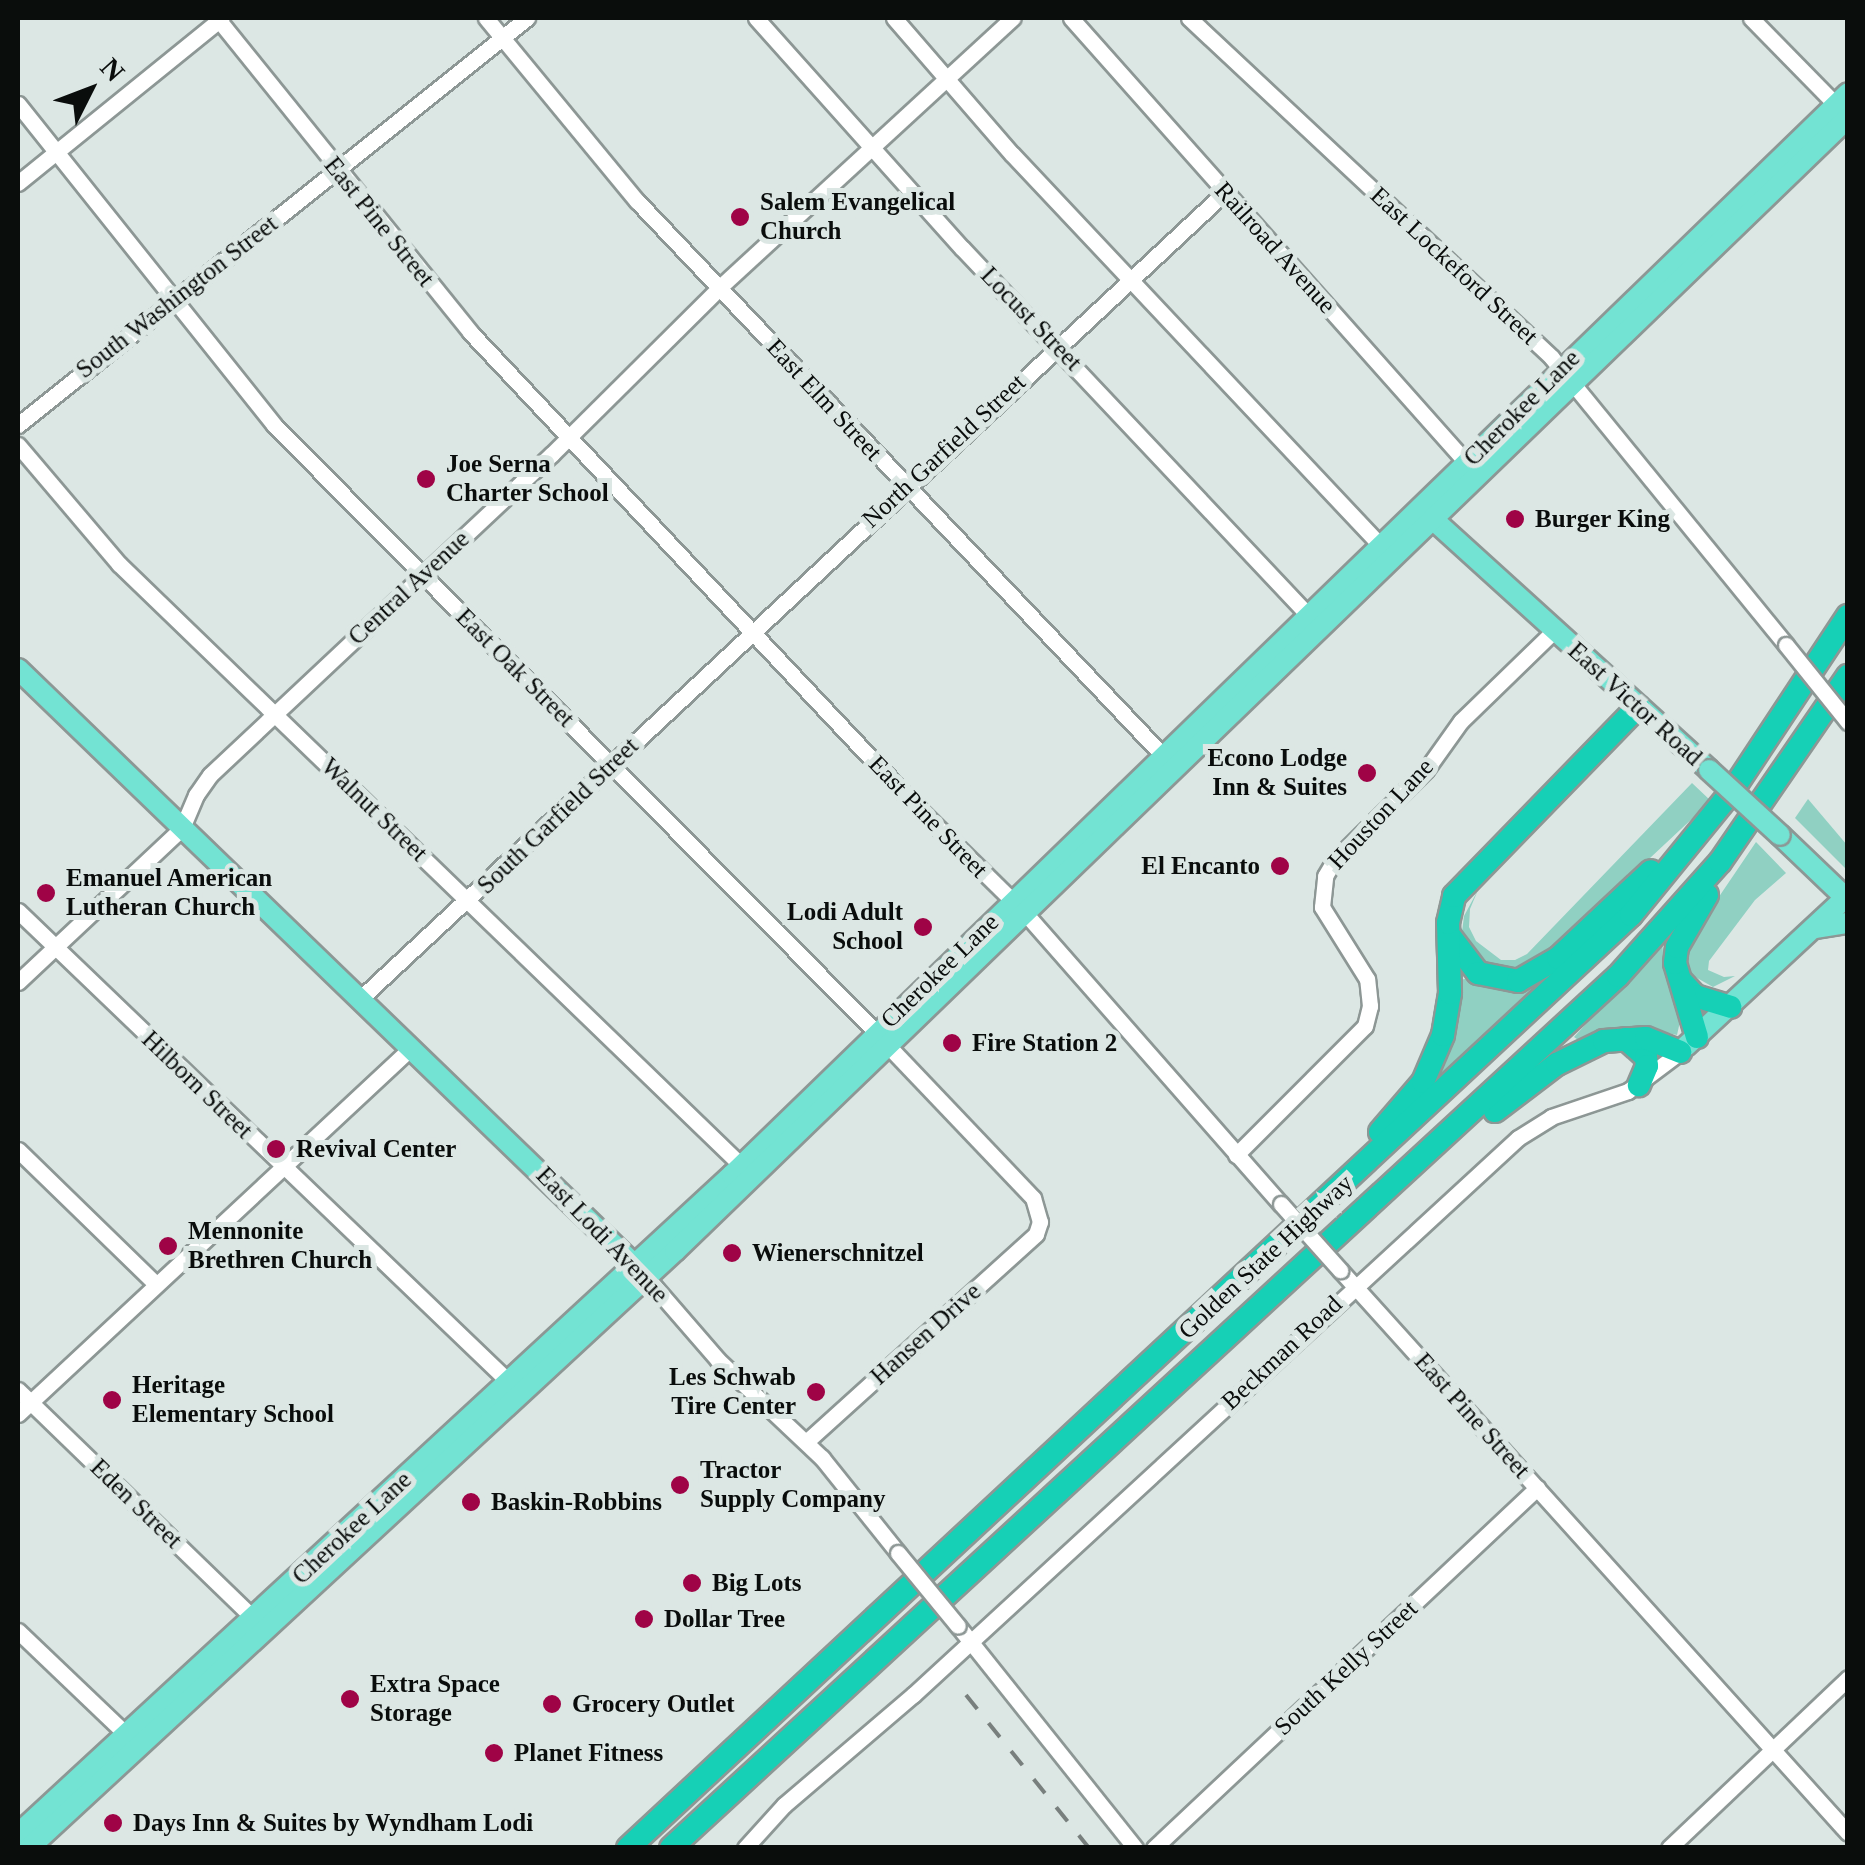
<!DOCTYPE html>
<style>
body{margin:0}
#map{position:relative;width:1865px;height:1865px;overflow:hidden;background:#dce7e4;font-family:"Times New Roman",serif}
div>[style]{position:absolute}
.green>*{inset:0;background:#90d0c2}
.roads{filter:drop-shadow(2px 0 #8d9795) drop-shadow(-2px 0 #8d9795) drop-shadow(0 2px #8d9795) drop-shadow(0 -2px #8d9795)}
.minor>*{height:15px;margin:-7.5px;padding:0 7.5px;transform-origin:7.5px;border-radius:7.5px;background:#fff}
.major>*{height:20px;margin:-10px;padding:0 10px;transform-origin:10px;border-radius:10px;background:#73e3d3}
.highway>*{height:22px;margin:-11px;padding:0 11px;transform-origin:11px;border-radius:11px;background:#16d0b6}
.rail>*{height:4px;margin-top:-2px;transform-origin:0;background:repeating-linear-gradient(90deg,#787f7d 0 18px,transparent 0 36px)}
.bridges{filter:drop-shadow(2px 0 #8d9795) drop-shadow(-2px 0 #8d9795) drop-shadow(0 2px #8d9795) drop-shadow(0 -2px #8d9795)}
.minor-bridge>*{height:15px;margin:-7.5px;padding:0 7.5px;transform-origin:7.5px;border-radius:7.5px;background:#fff}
.major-bridge>*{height:20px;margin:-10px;padding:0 10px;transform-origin:10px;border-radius:10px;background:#73e3d3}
.dots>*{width:28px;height:28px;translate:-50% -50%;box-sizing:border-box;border:5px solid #dce7e4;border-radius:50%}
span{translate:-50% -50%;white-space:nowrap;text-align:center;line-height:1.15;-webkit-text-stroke:10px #dce7e4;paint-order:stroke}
.poi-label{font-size:25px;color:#0a0d0c;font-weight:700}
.left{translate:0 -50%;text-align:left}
.right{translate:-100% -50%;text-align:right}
.street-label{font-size:25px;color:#0a0d0c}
.frame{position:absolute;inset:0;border:20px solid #0a0d0c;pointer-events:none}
.north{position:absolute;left:40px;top:40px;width:100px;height:100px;-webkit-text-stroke:8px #dce7e4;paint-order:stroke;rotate:48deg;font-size:28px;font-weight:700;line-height:40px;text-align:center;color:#0a0d0c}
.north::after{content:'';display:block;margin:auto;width:35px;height:45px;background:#0a0d0c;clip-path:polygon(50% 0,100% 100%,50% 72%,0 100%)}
</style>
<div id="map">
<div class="green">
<div style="clip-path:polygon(1692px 783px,1711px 801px,1543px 958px,1525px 969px,1506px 971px,1488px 967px,1468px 947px,1462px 932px,1464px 916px,1478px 890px,1470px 909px,1469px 927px,1476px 941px,1501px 960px,1515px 960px,1527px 954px)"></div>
<div style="clip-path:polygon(1808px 799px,1847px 845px,1847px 870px,1795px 818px)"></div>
<div style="clip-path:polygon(1756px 842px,1786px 873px,1755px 900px,1709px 961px,1708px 970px,1724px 977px,1735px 976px,1713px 987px,1690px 974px,1687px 944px)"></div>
<div style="clip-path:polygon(1662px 941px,1664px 964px,1681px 1017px,1677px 1035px,1645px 1028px,1581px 1042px,1574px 1037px)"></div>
<div style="clip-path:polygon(1562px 965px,1437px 1079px,1433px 1075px,1458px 980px)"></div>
</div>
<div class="roads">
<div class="minor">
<div style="left:217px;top:18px;width:403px;rotate:51.1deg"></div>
<div style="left:470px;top:332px;width:645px;rotate:46.76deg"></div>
<div style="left:912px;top:802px;width:158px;rotate:44.5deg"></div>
<div style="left:1025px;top:913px;width:388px;rotate:48.7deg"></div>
<div style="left:486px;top:18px;width:237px;rotate:50.5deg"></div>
<div style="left:637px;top:201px;width:773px;rotate:46.52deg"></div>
<div style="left:756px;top:18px;width:309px;rotate:48.2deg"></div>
<div style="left:962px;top:248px;width:507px;rotate:46.68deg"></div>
<div style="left:894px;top:18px;width:180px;rotate:49.1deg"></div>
<div style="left:1012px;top:154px;width:540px;rotate:46.73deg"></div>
<div style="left:1071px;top:18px;width:605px;rotate:48.35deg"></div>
<div style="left:1189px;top:18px;width:497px;rotate:43.1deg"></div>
<div style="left:1552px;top:358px;width:370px;rotate:50.8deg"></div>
<div style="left:1751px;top:18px;width:130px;rotate:45.6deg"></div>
<div style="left:18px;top:104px;width:411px;rotate:51.4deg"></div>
<div style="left:274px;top:425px;width:855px;rotate:45.24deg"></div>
<div style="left:18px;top:183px;width:262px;rotate:-39deg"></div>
<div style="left:18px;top:425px;width:652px;rotate:-38.65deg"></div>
<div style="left:18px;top:445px;width:156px;rotate:49.7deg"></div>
<div style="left:119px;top:564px;width:866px;rotate:44.02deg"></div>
<div style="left:18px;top:911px;width:680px;rotate:43.81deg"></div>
<div style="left:18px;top:982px;width:225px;rotate:-43.2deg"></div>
<div style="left:182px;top:828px;width:36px;rotate:-67deg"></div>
<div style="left:196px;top:795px;width:24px;rotate:-55deg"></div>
<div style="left:210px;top:775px;width:469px;rotate:-43.2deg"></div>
<div style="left:552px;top:454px;width:235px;rotate:-44.8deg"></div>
<div style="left:719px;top:288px;width:399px;rotate:-42.6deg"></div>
<div style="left:361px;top:998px;width:1182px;rotate:-43.01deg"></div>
<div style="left:18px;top:1150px;width:192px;rotate:44.2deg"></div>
<div style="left:1236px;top:1155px;width:182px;rotate:-45deg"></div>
<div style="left:1365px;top:1026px;width:21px;rotate:-76deg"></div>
<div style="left:1370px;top:1006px;width:27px;rotate:-96deg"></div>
<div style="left:1367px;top:979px;width:85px;rotate:-122deg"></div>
<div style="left:1322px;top:907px;width:31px;rotate:-84deg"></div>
<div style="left:1325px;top:876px;width:17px;rotate:-59deg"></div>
<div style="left:1334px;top:861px;width:129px;rotate:-44.7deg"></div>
<div style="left:1426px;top:770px;width:60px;rotate:-54.5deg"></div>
<div style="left:1461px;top:721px;width:129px;rotate:-44.1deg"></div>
<div style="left:1340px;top:1270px;width:758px;rotate:47.94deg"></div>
<div style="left:647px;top:1278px;width:108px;rotate:49.1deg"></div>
<div style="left:718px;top:1360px;width:143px;rotate:43.3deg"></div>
<div style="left:822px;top:1458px;width:122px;rotate:51.3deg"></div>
<div style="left:18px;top:1390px;width:329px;rotate:44.1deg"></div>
<div style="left:18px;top:1414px;width:538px;rotate:-42.97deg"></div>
<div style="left:806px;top:1442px;width:310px;rotate:-42.1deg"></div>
<div style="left:1036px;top:1234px;width:13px;rotate:-72deg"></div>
<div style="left:1040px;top:1222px;width:25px;rotate:-106deg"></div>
<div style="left:1033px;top:1198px;width:210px;rotate:-133.6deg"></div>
<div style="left:958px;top:1626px;width:284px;rotate:51.4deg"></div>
<div style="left:18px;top:1631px;width:159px;rotate:43.7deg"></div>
<div style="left:745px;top:1848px;width:58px;rotate:-47.8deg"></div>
<div style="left:784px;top:1805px;width:170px;rotate:-40.5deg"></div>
<div style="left:913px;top:1695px;width:822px;rotate:-42.63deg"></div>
<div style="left:1518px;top:1138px;width:39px;rotate:-32deg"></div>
<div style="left:1551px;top:1117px;width:81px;rotate:-18.7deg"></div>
<div style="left:1628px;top:1091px;width:65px;rotate:-36.9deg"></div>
<div style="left:1154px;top:1848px;width:526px;rotate:-43.23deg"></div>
<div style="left:1669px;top:1848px;width:247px;rotate:-43.5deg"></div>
</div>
<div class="major">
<div style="left:1426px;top:513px;width:382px;rotate:42.2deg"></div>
<div style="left:18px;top:669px;width:868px;rotate:44.02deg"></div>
<div style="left:1780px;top:835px;width:94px;rotate:43.7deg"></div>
<div style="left:1815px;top:928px;width:33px;rotate:-9deg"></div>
<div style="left:1686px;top:1046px;width:217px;rotate:-42.9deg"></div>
<div style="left:18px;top:1834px;width:972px;rotate:-42.71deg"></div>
<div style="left:732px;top:1175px;width:1554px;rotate:-44.11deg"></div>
<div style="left:29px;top:1848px;width:880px;rotate:-42.74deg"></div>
<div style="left:675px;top:1251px;width:1631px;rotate:-44.01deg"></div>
</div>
<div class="highway">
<div style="left:1449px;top:935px;width:48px;rotate:52.7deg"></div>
<div style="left:1478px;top:973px;width:41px;rotate:11.3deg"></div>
<div style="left:1518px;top:981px;width:46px;rotate:-29.9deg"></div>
<div style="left:1558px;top:958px;width:127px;rotate:-43.1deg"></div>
<div style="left:1681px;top:981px;width:21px;rotate:47deg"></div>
<div style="left:1695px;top:996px;width:37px;rotate:17deg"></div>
<div style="left:1697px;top:1037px;width:77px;rotate:-106.6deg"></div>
<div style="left:1675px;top:963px;width:16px;rotate:-83deg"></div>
<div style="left:1677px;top:947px;width:60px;rotate:-60deg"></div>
<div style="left:1626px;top:1039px;width:27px;rotate:42deg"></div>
<div style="left:1646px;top:1057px;width:9px;rotate:84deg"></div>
<div style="left:1647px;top:1066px;width:21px;rotate:113deg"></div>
<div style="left:1495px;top:1111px;width:78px;rotate:-37.2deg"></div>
<div style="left:1557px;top:1064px;width:52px;rotate:-26.1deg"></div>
<div style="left:1604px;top:1041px;width:42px;rotate:-4.1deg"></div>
<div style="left:1646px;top:1038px;width:37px;rotate:22deg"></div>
<div style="left:1380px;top:1132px;width:66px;rotate:-49.3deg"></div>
<div style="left:1423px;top:1082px;width:51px;rotate:-66.9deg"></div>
<div style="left:1443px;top:1035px;width:43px;rotate:-80.5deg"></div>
<div style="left:1450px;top:993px;width:70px;rotate:-91.6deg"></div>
<div style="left:1448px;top:923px;width:28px;rotate:-77deg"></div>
<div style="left:1454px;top:896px;width:264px;rotate:-45.8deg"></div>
<div style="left:628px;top:1848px;width:1370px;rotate:-42.93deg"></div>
<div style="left:1631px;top:915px;width:160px;rotate:-50.8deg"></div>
<div style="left:1732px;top:791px;width:210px;rotate:-56.5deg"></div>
<div style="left:671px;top:1848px;width:1287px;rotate:-42.64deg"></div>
<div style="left:1618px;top:976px;width:153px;rotate:-48.2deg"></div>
<div style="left:1720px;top:862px;width:226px;rotate:-55.5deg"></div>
</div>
</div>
<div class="rail">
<div style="left:966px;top:1695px;width:196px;rotate:51.2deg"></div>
</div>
<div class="bridges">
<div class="minor-bridge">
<div style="left:1786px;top:645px;width:99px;rotate:51.2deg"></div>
<div style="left:1281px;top:1204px;width:89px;rotate:48.2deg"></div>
<div style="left:898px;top:1553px;width:94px;rotate:50.6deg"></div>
</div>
<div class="major-bridge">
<div style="left:1709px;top:770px;width:96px;rotate:42.5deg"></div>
</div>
</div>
<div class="dots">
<div style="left:740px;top:217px;background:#9f0346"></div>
<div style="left:426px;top:479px;background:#9f0346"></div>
<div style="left:1515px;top:519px;background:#9f0346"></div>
<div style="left:1367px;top:773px;background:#9f0346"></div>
<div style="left:1280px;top:866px;background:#9f0346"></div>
<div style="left:46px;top:893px;background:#9f0346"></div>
<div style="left:923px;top:927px;background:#9f0346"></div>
<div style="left:952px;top:1043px;background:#9f0346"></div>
<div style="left:276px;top:1149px;background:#9f0346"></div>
<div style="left:168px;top:1246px;background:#9f0346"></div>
<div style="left:732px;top:1253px;background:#9f0346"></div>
<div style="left:816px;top:1392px;background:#9f0346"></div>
<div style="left:112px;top:1400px;background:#9f0346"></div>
<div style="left:680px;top:1485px;background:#9f0346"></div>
<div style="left:471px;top:1502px;background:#9f0346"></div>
<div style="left:692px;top:1583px;background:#9f0346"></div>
<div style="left:644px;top:1619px;background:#9f0346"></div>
<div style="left:350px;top:1699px;background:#9f0346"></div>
<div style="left:552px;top:1704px;background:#9f0346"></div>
<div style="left:494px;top:1753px;background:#9f0346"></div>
<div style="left:113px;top:1823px;background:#9f0346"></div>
</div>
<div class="poi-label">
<span class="left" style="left:760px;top:217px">Salem Evangelical<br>Church</span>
<span class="left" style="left:446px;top:479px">Joe Serna<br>Charter School</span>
<span class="left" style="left:1535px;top:519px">Burger King</span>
<span class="right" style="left:1347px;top:773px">Econo Lodge<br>Inn &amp; Suites</span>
<span class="right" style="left:1260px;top:866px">El Encanto</span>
<span class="left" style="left:66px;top:893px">Emanuel American<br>Lutheran Church</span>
<span class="right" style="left:903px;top:927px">Lodi Adult<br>School</span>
<span class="left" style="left:972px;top:1043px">Fire Station 2</span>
<span class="left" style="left:296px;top:1149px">Revival Center</span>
<span class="left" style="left:188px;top:1246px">Mennonite<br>Brethren Church</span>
<span class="left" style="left:752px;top:1253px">Wienerschnitzel</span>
<span class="right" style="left:796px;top:1392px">Les Schwab<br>Tire Center</span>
<span class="left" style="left:132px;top:1400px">Heritage<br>Elementary School</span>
<span class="left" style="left:700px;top:1485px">Tractor<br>Supply Company</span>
<span class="left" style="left:491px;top:1502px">Baskin-Robbins</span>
<span class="left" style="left:712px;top:1583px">Big Lots</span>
<span class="left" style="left:664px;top:1619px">Dollar Tree</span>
<span class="left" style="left:370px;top:1699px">Extra Space<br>Storage</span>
<span class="left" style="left:572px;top:1704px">Grocery Outlet</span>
<span class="left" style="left:514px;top:1753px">Planet Fitness</span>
<span class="left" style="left:133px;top:1823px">Days Inn &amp; Suites by Wyndham Lodi</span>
</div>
<div class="street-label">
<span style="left:379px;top:222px;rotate:51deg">East Pine Street</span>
<span style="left:1275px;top:248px;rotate:48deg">Railroad Avenue</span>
<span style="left:1454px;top:266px;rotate:43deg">East Lockeford Street</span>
<span style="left:177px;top:297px;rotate:-38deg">South Washington Street</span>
<span style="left:1031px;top:319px;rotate:46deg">Locust Street</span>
<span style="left:824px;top:400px;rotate:47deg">East Elm Street</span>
<span style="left:1522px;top:408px;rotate:-45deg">Cherokee Lane</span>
<span style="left:944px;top:451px;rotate:-43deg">North Garfield Street</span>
<span style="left:409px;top:588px;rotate:-43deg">Central Avenue</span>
<span style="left:515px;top:668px;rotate:45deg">East Oak Street</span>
<span style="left:1635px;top:704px;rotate:42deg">East Victor Road</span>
<span style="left:374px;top:810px;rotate:44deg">Walnut Street</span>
<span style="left:1381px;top:814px;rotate:-47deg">Houston Lane</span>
<span style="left:558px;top:816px;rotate:-44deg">South Garfield Street</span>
<span style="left:928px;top:817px;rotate:46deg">East Pine Street</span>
<span style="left:940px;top:971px;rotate:-44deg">Cherokee Lane</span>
<span style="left:197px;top:1085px;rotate:44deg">Hilborn Street</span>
<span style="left:602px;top:1235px;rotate:46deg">East Lodi Avenue</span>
<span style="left:1266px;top:1257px;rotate:-43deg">Golden State Highway</span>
<span style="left:926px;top:1334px;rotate:-42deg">Hansen Drive</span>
<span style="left:1282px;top:1353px;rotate:-43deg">Beckman Road</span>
<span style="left:1472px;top:1416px;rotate:48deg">East Pine Street</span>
<span style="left:136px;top:1504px;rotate:44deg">Eden Street</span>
<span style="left:352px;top:1528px;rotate:-43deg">Cherokee Lane</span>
<span style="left:1346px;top:1668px;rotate:-43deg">South Kelly Street</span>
</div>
<div class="frame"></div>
<div class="north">N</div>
</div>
